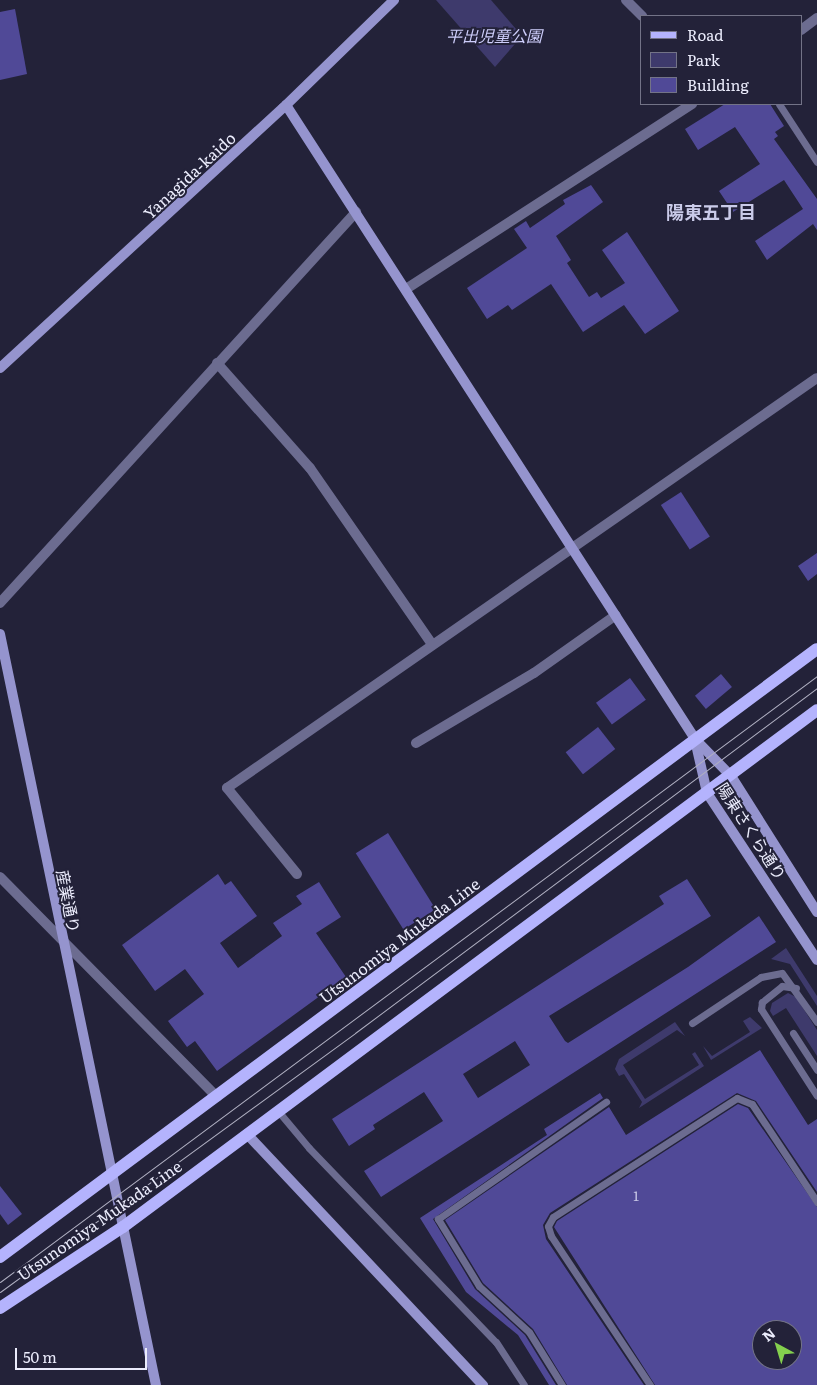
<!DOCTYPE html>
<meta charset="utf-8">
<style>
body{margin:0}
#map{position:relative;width:817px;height:1385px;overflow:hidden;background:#232239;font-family:Literata,"Noto Sans JP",serif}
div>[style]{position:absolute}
.green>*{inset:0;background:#3e3a6c}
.building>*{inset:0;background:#504997;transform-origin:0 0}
.lane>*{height:7px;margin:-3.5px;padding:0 3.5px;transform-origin:3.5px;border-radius:3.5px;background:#6c6c90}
.street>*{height:10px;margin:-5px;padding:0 5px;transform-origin:5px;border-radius:5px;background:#6c6c90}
.secondary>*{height:10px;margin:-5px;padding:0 5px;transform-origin:5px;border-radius:5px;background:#9594ce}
.primary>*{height:12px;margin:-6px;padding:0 6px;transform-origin:6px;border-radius:6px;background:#b4b3fd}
.tram>*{height:1px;margin:-0.5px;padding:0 0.5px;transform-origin:0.5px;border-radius:0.5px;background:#afafc1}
span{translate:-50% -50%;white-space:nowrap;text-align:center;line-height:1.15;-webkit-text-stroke:4px #232239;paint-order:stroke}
.number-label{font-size:14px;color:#c4c3e3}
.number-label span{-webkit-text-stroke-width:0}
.park-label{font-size:16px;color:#cdcdfa;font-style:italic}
.street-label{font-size:16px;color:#ebecfc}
.neighbourhood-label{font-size:18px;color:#cacbe9;font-weight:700}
.legend{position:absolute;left:640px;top:15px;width:162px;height:90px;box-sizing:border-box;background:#232239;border:1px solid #737387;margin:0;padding:6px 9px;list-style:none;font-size:15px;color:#ebecfc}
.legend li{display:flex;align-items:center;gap:10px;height:25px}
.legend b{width:25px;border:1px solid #737387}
.north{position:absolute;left:752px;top:1320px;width:50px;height:50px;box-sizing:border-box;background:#232239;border:1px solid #737387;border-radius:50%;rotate:321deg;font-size:14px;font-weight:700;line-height:20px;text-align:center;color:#ebecfc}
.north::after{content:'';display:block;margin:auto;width:18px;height:22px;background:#84d04e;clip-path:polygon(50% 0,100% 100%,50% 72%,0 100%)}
.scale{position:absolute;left:15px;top:1348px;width:132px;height:22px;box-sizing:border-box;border:2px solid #ebecfc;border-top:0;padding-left:6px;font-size:15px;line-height:18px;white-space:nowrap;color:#ebecfc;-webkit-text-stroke:4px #232239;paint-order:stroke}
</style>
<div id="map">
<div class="green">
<div style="clip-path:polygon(436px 0,491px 0,522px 36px,495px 67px)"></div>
<div style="clip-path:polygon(786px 948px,817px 996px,817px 1006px,790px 964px,771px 959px)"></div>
<div style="clip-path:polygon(788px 993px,796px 997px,817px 1030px,817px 1056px,786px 1008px,773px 1016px,770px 1011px,772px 1003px)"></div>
<div style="clip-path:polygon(750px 1017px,762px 1028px,711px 1060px,703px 1046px,712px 1056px,750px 1032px,743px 1021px)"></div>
<div style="clip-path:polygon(675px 1022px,685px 1036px,677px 1030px,623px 1065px,645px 1099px,699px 1065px,692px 1054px,695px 1052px,704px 1066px,639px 1108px,642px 1102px,624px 1074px,619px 1076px,615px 1069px,619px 1059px)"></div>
</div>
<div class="building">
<div style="clip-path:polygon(15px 9px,27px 74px,0 80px,0 12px)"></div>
<div style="clip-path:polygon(725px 104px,770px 104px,784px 126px,775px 132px,778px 136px,774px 139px,817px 199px,817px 230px,813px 224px,767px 260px,755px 241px,803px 209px,784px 180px,733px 212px,719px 191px,760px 164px,735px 127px,698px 150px,685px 129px)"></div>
<div style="clip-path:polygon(591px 185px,603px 202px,556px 236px,571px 260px,567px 263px,589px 297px,597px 292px,601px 298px,625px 283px,602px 250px,627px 232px,679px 311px,645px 334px,624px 305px,583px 332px,551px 284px,512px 310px,508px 305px,487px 319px,467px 288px,527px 248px,514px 229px,526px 221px,530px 228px,565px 204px,563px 200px)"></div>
<div style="left:681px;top:492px;width:53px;height:24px;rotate:57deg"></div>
<div style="clip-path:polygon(817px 553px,817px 574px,808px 581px,798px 566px)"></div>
<div style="left:721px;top:674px;width:17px;height:34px;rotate:50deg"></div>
<div style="left:630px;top:678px;width:27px;height:42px;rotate:54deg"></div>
<div style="left:598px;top:727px;width:28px;height:41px;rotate:52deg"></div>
<div style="left:388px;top:833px;width:90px;height:38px;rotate:58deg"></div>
<div style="clip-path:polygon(218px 874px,225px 885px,231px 881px,257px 916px,220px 943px,238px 968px,282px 936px,273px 923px,302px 904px,296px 896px,319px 882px,341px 917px,316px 933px,346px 977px,217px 1071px,195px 1041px,187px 1047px,168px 1021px,204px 994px,185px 969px,155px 991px,122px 945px)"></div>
<div style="clip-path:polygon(evenodd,687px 879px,711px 916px,549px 1016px,565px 1041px,568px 1043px,688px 967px,759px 916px,776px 942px,381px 1197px,364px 1171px,443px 1121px,424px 1092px,373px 1125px,375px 1129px,349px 1146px,332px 1119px,664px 904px,659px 896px,687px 879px,515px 1041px,530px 1065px,478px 1098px,463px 1074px,515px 1041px)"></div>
<div style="clip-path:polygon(760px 1050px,808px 1125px,817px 1119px,817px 1192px,756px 1101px,737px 1093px,550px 1213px,543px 1225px,546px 1239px,644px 1385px,567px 1385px,533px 1329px,483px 1283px,445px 1220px,609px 1107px,626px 1135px)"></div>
<div style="clip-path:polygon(600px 1093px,603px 1098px,433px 1219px,475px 1289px,525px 1335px,556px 1385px,549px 1385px,518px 1335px,466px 1292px,420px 1218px,547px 1135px,544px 1129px)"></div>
<div style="clip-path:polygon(evenodd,738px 1104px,748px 1108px,817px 1207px,817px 1385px,655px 1385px,554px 1227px,557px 1221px,738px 1104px,762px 1330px,792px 1330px,792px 1360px,762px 1360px,762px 1330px)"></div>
<div style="clip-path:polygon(0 1186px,22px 1214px,8px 1225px,0 1214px)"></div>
</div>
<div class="lane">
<div style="left:779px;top:104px;width:69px;rotate:56.8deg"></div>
<div style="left:796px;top:988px;width:14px;rotate:-172deg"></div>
<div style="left:782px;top:986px;width:26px;rotate:141deg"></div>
<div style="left:762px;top:1002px;width:7px;rotate:98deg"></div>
<div style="left:761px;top:1009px;width:103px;rotate:57.2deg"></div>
<div style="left:692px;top:1023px;width:83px;rotate:-33.7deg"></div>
<div style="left:761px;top:977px;width:21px;rotate:-11deg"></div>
<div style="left:782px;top:973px;width:60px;rotate:54.5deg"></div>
<div style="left:793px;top:1033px;width:44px;rotate:57deg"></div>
<div style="left:278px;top:1111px;width:48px;rotate:50deg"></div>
<div style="left:309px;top:1148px;width:269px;rotate:46.1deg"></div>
<div style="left:496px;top:1342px;width:51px;rotate:56.9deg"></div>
<div style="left:562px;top:1385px;width:62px;rotate:-121.9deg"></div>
<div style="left:529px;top:1332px;width:68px;rotate:-137.4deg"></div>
<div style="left:479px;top:1286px;width:79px;rotate:-121.5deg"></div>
<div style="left:438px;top:1219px;width:205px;rotate:-34.9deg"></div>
<div style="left:650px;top:1385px;width:179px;rotate:-123.6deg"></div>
<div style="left:551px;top:1236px;width:10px;rotate:-107deg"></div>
<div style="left:548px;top:1226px;width:10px;rotate:-61deg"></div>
<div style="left:553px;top:1217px;width:219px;rotate:-32.9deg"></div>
<div style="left:737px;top:1098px;width:16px;rotate:22deg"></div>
<div style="left:752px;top:1104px;width:118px;rotate:56.4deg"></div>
</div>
<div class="street">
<div style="left:626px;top:0;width:23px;rotate:45deg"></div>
<div style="left:801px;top:30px;width:20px;rotate:-37deg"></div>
<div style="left:406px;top:289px;width:341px;rotate:-32.9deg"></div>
<div style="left:217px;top:363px;width:140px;rotate:48.5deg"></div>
<div style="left:310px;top:468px;width:213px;rotate:55.3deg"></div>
<div style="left:0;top:603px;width:529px;rotate:-47.68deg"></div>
<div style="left:416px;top:743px;width:137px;rotate:-30.7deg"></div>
<div style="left:534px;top:673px;width:100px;rotate:-35.3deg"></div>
<div style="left:297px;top:874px;width:111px;rotate:-129.1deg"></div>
<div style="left:227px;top:788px;width:718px;rotate:-34.8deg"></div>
<div style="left:0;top:877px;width:309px;rotate:45.4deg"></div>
</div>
<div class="secondary">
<div style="left:286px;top:105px;width:754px;rotate:57.17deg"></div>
<div style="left:695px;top:739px;width:52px;rotate:45.8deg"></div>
<div style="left:731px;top:776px;width:161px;rotate:57.7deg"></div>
<div style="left:0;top:368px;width:384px;rotate:-42.6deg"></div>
<div style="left:283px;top:108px;width:155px;rotate:-44.2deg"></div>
<div style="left:0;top:634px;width:767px;rotate:78.27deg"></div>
<div style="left:695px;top:740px;width:54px;rotate:77.2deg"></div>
<div style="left:707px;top:793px;width:200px;rotate:56.6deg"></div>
<div style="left:247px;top:1134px;width:345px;rotate:46.8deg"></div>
</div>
<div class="primary">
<div style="left:0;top:1257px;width:1018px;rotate:-36.66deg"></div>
<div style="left:0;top:1308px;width:147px;rotate:-33.4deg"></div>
<div style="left:123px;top:1227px;width:865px;rotate:-36.68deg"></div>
</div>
<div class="tram">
<div style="left:0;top:1282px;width:1017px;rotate:-36.57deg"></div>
<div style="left:0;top:1292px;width:439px;rotate:-36.1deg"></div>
<div style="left:355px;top:1033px;width:577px;rotate:-36.75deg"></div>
</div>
<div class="number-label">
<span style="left:636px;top:1195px">1</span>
</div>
<div class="park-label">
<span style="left:494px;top:35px">平出児童公園</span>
</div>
<div class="street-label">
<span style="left:189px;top:175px;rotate:-43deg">Yanagida-kaido</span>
<span style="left:752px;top:831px;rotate:57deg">陽東さくら通り</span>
<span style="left:69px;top:901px;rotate:79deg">産業通り</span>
<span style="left:399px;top:940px;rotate:-37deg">Utsunomiya Mukada Line</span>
<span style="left:99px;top:1220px;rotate:-35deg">Utsunomiya Mukada Line</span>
</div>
<div class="neighbourhood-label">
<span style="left:711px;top:212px">陽東五丁目</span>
</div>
<ul class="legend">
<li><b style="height:6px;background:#b4b3fd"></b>Road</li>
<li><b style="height:14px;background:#3e3a6c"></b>Park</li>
<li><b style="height:14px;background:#504997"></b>Building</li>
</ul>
<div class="north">N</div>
<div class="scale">50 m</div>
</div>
